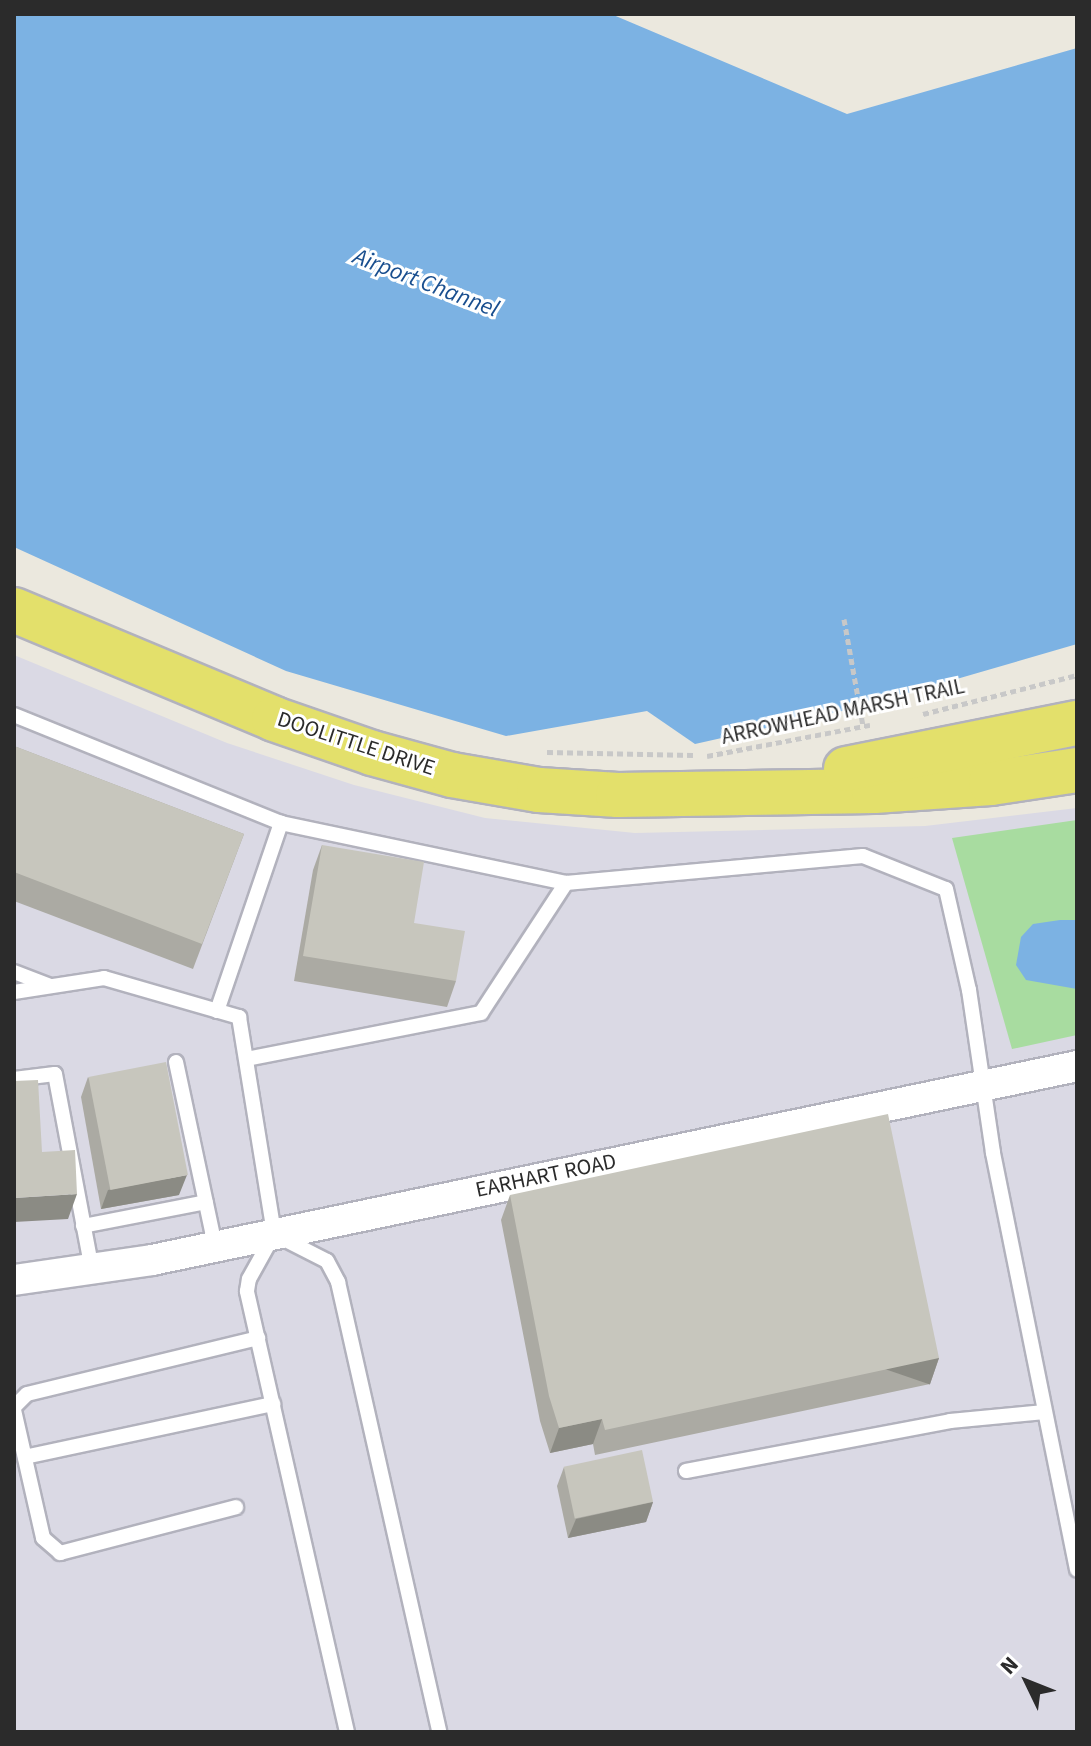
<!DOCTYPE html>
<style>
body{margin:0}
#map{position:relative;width:1091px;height:1746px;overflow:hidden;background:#ebe8de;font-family:"Source Sans 3",sans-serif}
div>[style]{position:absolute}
.airport>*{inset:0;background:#dad9e4}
.green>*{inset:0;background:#a8dca0}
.water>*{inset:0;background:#7cb2e3}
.path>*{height:5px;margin-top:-2.5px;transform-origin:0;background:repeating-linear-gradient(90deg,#c8c8c8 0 6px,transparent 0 10px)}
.roads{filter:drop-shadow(2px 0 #b2b2bd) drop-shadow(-2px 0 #b2b2bd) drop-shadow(0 2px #b2b2bd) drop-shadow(0 -2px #b2b2bd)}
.service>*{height:14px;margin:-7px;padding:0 7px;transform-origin:7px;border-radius:7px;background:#fff}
.minor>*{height:30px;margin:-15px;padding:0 15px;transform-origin:15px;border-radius:15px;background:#fff}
.primary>*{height:44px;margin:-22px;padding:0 22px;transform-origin:22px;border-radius:22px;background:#e3e06b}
.wall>*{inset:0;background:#abaaa3}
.shaded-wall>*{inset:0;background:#8b8b84;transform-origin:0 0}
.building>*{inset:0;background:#c7c6bd;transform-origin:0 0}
span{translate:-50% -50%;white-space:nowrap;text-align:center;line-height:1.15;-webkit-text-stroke:6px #fff;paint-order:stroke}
.street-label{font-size:22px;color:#2b2b2b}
.water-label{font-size:24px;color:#1a4f8f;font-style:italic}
.frame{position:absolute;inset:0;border:16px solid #2b2b2b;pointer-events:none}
.north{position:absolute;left:987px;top:1642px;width:80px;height:80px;-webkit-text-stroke:6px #fff;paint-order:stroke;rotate:313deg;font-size:22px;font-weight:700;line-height:32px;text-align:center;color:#2b2b2b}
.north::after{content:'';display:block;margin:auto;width:28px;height:36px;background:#2b2b2b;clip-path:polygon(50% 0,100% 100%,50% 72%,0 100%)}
</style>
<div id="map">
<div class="airport">
<div style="clip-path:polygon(14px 655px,227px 743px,354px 785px,485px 818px,635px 833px,925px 826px,1077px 808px,1077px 1732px,14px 1732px)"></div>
</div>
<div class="green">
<div style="clip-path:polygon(1077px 820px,1077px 1035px,1012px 1049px,952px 838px)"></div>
</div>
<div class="water">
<div style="clip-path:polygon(14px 14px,611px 14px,847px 114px,1077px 48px,1077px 644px,860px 707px,695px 744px,647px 711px,506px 736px,286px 671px,14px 547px)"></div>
<div style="clip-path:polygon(1060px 920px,1077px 920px,1077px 989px,1026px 980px,1016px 965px,1021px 937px,1033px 924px)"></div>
</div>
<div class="path">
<div style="left:844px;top:619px;width:109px;rotate:79.9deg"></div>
<div style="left:923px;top:714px;width:159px;rotate:-14.2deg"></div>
<div style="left:547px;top:752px;width:146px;rotate:1.2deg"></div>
<div style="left:707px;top:756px;width:166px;rotate:-10.8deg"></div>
</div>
<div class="roads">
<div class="service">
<div style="left:14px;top:715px;width:288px;rotate:22deg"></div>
<div style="left:566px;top:883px;width:298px;rotate:-5.2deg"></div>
<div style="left:863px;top:856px;width:89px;rotate:21.7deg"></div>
<div style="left:946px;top:889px;width:104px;rotate:77.2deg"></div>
<div style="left:969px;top:990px;width:165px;rotate:81.6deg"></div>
<div style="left:993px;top:1153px;width:425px;rotate:78.6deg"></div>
<div style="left:14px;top:972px;width:39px;rotate:21deg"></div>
<div style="left:14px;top:992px;width:91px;rotate:-8.8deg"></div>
<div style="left:104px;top:978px;width:141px;rotate:16.1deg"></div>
<div style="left:239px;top:1017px;width:220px;rotate:80.8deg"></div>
<div style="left:217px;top:1011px;width:199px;rotate:-71.2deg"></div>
<div style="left:281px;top:823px;width:291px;rotate:11.9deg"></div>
<div style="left:566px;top:883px;width:155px;rotate:123.2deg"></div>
<div style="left:481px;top:1013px;width:238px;rotate:168.9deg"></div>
<div style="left:176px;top:1062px;width:188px;rotate:78deg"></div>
<div style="left:14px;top:1079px;width:41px;rotate:-7deg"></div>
<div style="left:55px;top:1074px;width:199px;rotate:79.3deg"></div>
<div style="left:83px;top:1226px;width:125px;rotate:-11deg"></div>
<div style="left:14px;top:1407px;width:18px;rotate:-45deg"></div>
<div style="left:27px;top:1394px;width:238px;rotate:-13.6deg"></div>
<div style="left:14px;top:1410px;width:131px;rotate:77.2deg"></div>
<div style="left:43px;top:1538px;width:23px;rotate:41deg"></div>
<div style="left:60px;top:1553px;width:182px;rotate:-14.6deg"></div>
<div style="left:25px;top:1457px;width:254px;rotate:-12.1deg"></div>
<div style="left:686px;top:1471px;width:269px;rotate:-10.7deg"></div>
<div style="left:950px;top:1421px;width:95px;rotate:-5.4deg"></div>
<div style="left:347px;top:1732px;width:452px;rotate:-102.8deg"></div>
<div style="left:247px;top:1291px;width:12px;rotate:-81deg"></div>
<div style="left:249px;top:1279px;width:51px;rotate:-60.9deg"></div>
<div style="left:274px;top:1234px;width:59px;rotate:27deg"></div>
<div style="left:327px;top:1261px;width:24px;rotate:62deg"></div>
<div style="left:338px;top:1282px;width:461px;rotate:77.3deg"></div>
</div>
<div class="minor">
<div style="left:14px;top:1280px;width:139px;rotate:-8.2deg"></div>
<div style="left:152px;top:1260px;width:945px;rotate:-11.84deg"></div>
</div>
<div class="primary">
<div style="left:14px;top:610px;width:282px;rotate:22.7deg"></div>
<div style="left:274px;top:719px;width:104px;rotate:19.1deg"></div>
<div style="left:372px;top:753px;width:83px;rotate:15.4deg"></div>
<div style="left:452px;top:775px;width:88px;rotate:9.8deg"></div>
<div style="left:539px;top:790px;width:79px;rotate:3.6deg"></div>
<div style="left:618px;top:795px;width:256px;rotate:-0.9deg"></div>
<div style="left:874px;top:791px;width:117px;rotate:-3.9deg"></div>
<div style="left:991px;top:783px;width:87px;rotate:-8.6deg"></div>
<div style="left:846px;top:769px;width:236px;rotate:-11.3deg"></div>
</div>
</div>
<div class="wall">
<div style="clip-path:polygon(14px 746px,244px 834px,193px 969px,14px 901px)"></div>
<div style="clip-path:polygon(322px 845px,414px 923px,456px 981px,447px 1007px,294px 981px,313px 870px)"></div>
<div style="clip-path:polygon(88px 1077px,179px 1195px,101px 1209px,81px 1097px)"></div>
<div style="clip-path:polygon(510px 1195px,939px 1358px,930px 1384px,595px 1455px,593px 1444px,550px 1453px,540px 1421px,501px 1220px)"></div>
<div style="clip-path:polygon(564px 1467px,653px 1502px,646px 1522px,568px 1538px,557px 1486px)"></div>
</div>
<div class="shaded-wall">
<div style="clip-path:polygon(187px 1175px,179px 1195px,101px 1209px,108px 1190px)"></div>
<div style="clip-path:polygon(77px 1194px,68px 1219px,14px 1222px,14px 1198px)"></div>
<div style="left:939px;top:1358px;width:28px;height:342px;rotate:109deg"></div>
<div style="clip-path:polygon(602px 1419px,593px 1444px,550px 1453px,559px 1428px)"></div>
<div style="clip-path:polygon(653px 1502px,646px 1522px,568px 1538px,576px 1519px)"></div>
</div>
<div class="building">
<div style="clip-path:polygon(14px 746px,244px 834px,202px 944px,14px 872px)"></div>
<div style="clip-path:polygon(322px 845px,424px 862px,414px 923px,465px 931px,456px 981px,303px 956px)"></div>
<div style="left:166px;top:1062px;width:115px;height:79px;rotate:79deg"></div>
<div style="clip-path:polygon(38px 1080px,42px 1152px,75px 1150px,77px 1194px,14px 1198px,14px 1081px)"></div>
<div style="clip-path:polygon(888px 1114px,939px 1358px,605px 1430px,602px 1419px,559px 1428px,549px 1396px,510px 1195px)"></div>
<div style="left:642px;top:1450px;width:53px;height:80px;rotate:78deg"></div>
</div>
<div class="street-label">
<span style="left:843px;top:712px;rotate:-12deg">ARROWHEAD MARSH TRAIL</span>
<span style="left:356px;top:744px;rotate:18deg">DOOLITTLE DRIVE</span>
<span style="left:546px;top:1176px;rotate:-12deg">EARHART ROAD</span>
</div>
<div class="water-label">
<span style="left:426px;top:283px;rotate:21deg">Airport Channel</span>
</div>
<div class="frame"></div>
<div class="north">N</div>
</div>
